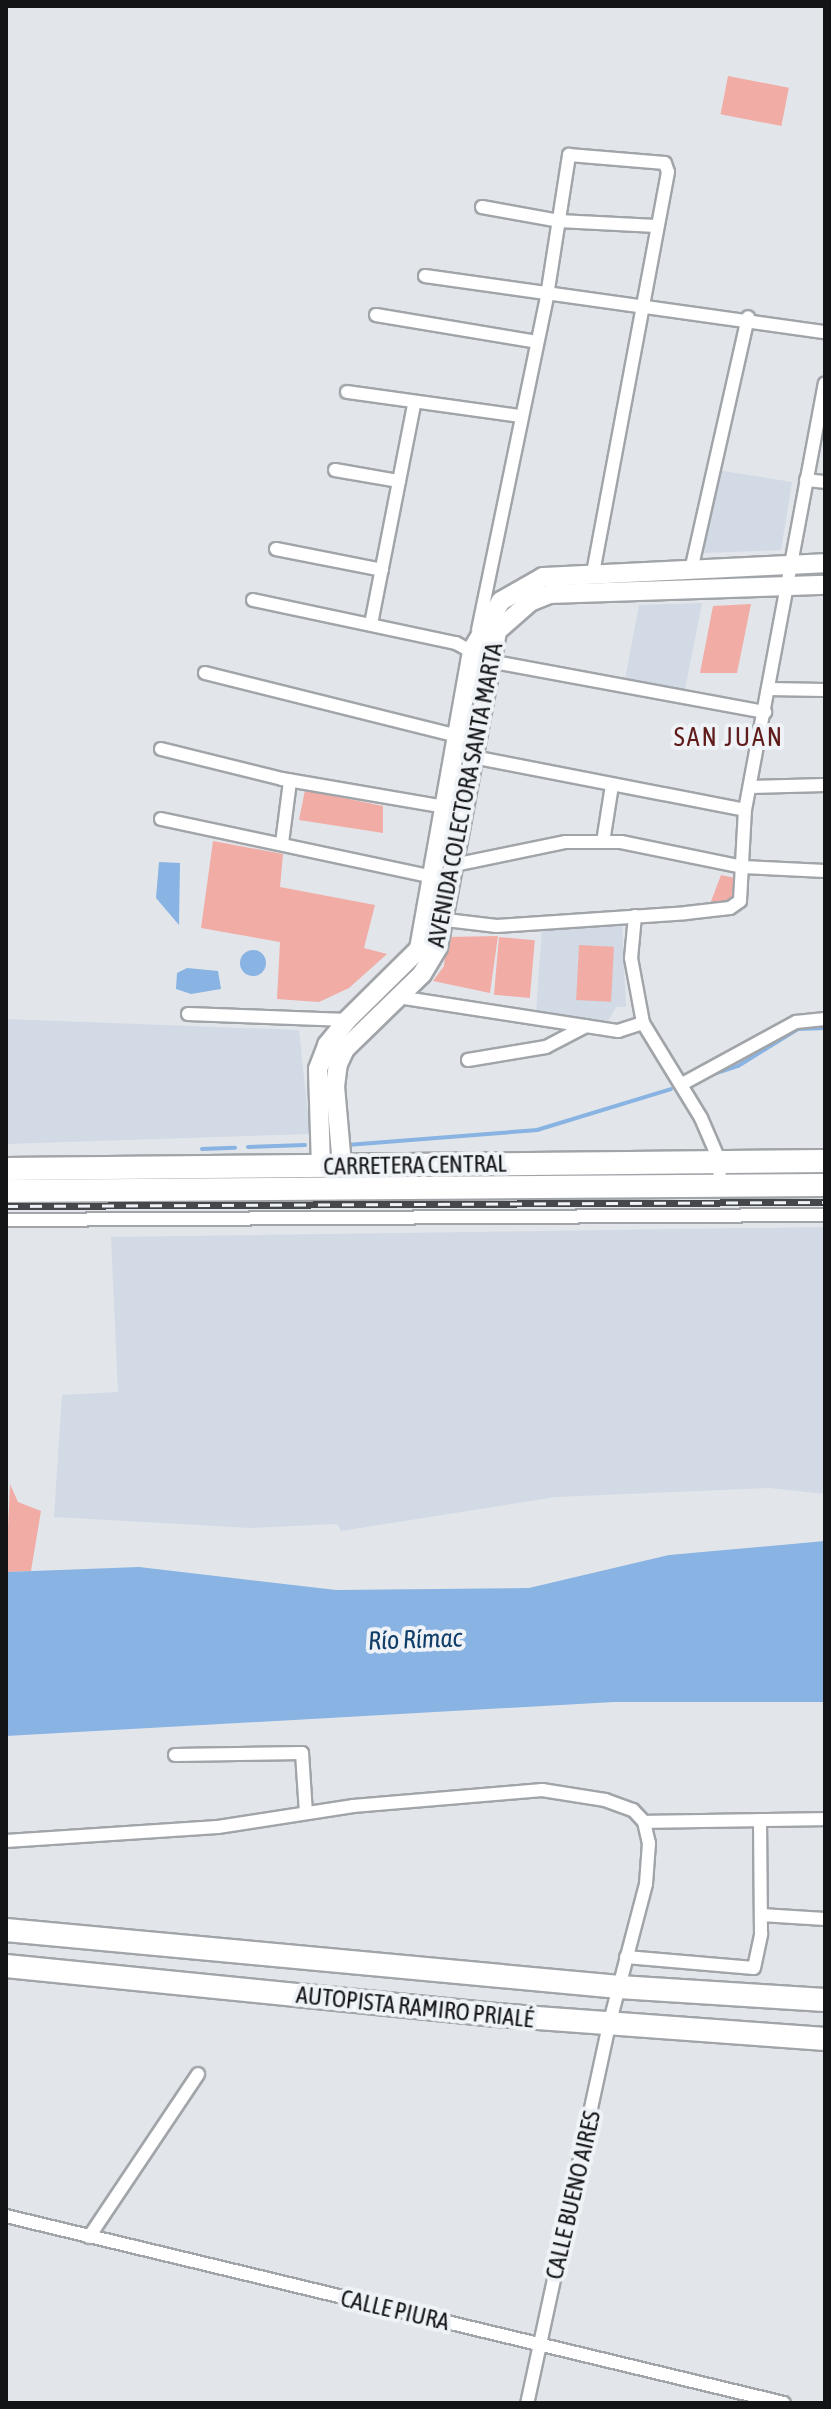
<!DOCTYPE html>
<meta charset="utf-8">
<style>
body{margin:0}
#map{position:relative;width:831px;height:2409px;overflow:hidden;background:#e2e6ea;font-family:"Asap Condensed",sans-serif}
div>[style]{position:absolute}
.built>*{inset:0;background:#d1dae5}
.green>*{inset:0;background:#f1aca6;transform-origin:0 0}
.water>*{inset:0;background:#88b3e2}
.round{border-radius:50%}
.stream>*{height:4px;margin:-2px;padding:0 2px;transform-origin:2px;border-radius:2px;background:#88b3e2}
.roads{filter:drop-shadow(2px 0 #a1a5a9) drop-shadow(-2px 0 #a1a5a9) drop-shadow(0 2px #a1a5a9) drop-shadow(0 -2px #a1a5a9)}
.street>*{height:12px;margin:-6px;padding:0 6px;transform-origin:6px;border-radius:6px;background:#fff}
.secondary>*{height:18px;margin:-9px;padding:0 9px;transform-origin:9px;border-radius:9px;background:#fff}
.highway>*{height:22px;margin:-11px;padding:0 11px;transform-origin:11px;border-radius:11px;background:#fff}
.rail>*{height:7px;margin-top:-3.5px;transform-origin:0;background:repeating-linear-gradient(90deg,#eff3f7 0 12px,#45474a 0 24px);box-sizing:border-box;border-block:2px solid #45474a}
span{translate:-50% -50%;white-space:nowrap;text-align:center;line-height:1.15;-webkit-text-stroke:8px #eff3f7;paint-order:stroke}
.street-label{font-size:24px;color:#131416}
.neighbourhood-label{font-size:26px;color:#601b1b;letter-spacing:2px}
.water-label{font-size:26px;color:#103e69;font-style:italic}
.frame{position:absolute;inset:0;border:8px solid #131416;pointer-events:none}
</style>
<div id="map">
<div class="built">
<div style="clip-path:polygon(717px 470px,792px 482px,781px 550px,704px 553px)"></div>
<div style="clip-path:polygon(702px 603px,685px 690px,625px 679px,639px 605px)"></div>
<div style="clip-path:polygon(622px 923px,626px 1007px,616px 1007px,608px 1021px,536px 1012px,542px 928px)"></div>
<div style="clip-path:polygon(6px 1019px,299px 1030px,310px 1134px,6px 1144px)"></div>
<div style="clip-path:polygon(825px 1227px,825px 1494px,770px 1488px,556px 1497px,341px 1531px,337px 1524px,251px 1528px,54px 1517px,62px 1395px,118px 1392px,111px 1237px)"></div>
</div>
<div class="green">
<div style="left:728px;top:76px;width:62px;height:39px;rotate:11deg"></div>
<div style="clip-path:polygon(751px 604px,737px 673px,700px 673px,713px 606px)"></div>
<div style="clip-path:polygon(305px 790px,383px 806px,383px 833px,299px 820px)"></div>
<div style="clip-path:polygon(213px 841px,283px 854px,280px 887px,375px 905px,364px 948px,387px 954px,349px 988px,319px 1002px,277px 999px,280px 942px,201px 928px)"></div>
<div style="clip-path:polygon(721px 875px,735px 878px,734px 899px,710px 904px)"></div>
<div style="clip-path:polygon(498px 936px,490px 993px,433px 981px,444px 966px,447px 937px)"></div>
<div style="left:499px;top:937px;width:36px;height:58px;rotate:5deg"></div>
<div style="left:579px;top:945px;width:35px;height:55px;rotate:3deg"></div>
<div style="clip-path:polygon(10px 1484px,18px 1502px,41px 1511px,31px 1571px,6px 1572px)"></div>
</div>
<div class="water">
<div style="clip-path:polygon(159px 862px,180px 863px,179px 925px,156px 898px)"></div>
<div class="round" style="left:240px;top:950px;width:26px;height:26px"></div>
<div style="clip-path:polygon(187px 968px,218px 971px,221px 989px,191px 994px,176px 989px,177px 973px)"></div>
<div style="clip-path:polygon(825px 1541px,825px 1702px,614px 1702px,6px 1736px,6px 1572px,139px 1567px,336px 1590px,529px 1588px,669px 1555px)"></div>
</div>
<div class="stream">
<div style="left:710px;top:1075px;width:29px;rotate:-18deg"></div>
<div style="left:738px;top:1066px;width:70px;rotate:-31.7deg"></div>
<div style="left:798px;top:1029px;width:27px;rotate:-2deg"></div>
<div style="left:347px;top:1145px;width:191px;rotate:-4.5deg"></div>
<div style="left:537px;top:1130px;width:140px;rotate:-17deg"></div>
<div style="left:248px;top:1147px;width:57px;rotate:-2deg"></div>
<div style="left:202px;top:1149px;width:33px;rotate:-2deg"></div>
</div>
<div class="roads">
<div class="street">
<div style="left:482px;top:207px;width:78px;rotate:10.3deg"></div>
<div style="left:559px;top:221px;width:97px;rotate:3deg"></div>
<div style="left:425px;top:276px;width:404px;rotate:8deg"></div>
<div style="left:376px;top:315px;width:163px;rotate:9.5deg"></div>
<div style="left:347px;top:392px;width:175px;rotate:7.9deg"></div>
<div style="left:335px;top:470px;width:65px;rotate:9.8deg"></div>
<div style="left:806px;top:480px;width:19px;rotate:6deg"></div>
<div style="left:276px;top:549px;width:108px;rotate:11.2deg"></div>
<div style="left:692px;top:566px;width:255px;rotate:-77.3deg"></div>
<div style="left:253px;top:600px;width:208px;rotate:12deg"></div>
<div style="left:456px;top:643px;width:38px;rotate:29deg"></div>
<div style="left:489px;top:661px;width:281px;rotate:10.5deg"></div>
<div style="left:371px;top:624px;width:224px;rotate:-78.9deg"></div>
<div style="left:478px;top:630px;width:341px;rotate:-78.3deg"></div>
<div style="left:547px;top:296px;width:143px;rotate:-81.1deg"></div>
<div style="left:569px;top:155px;width:96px;rotate:4.8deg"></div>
<div style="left:665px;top:163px;width:9px;rotate:72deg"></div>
<div style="left:668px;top:172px;width:406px;rotate:100.6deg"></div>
<div style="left:205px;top:673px;width:260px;rotate:14deg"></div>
<div style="left:768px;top:689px;width:57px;rotate:1deg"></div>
<div style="left:161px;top:749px;width:125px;rotate:13.9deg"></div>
<div style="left:282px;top:779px;width:165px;rotate:9.7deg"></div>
<div style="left:473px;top:757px;width:277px;rotate:11deg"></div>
<div style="left:750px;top:787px;width:75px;rotate:-1.5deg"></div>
<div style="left:161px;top:819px;width:279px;rotate:12deg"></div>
<div style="left:603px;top:842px;width:58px;rotate:-81deg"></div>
<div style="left:282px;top:843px;width:63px;rotate:-82.6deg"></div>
<div style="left:454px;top:865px;width:113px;rotate:-11.7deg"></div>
<div style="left:565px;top:842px;width:56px"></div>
<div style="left:621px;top:842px;width:125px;rotate:11.6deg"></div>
<div style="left:743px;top:867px;width:82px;rotate:2.8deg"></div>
<div style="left:635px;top:916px;width:42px;rotate:95.4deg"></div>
<div style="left:631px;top:958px;width:66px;rotate:79.5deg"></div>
<div style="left:446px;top:920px;width:51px;rotate:6.7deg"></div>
<div style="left:497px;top:926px;width:189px;rotate:-3.9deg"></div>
<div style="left:686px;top:913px;width:44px;rotate:-6.5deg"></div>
<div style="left:730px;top:908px;width:12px;rotate:-35deg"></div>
<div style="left:740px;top:901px;width:91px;rotate:-86.9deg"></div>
<div style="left:745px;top:810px;width:434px;rotate:-79.4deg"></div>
<div style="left:398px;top:997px;width:223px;rotate:8.8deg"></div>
<div style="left:618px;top:1031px;width:26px;rotate:-18deg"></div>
<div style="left:643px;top:1023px;width:111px;rotate:58.6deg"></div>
<div style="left:701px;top:1118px;width:48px;rotate:66.6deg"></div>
<div style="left:720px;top:1162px;width:23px;rotate:92deg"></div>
<div style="left:188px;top:1014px;width:159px;rotate:2.2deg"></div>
<div style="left:468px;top:1060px;width:79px;rotate:-9.5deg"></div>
<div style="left:546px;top:1047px;width:45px;rotate:-27.7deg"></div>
<div style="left:684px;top:1083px;width:128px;rotate:-28.6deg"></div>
<div style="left:796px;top:1022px;width:29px;rotate:-6deg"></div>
<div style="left:6px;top:1220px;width:819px;rotate:-0.35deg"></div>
<div style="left:175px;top:1755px;width:127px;rotate:-0.9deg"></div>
<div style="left:302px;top:1753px;width:60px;rotate:86.2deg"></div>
<div style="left:644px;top:1822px;width:181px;rotate:-0.9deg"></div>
<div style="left:6px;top:1841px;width:212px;rotate:-3.8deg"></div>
<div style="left:218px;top:1827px;width:137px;rotate:-8.8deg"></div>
<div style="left:353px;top:1806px;width:190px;rotate:-4.8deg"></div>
<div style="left:542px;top:1790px;width:64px;rotate:9deg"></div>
<div style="left:605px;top:1800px;width:30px;rotate:20deg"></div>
<div style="left:633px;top:1810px;width:16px;rotate:47deg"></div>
<div style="left:644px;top:1822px;width:22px;rotate:77deg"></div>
<div style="left:649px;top:1843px;width:41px;rotate:94.2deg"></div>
<div style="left:646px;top:1884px;width:146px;rotate:104.7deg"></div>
<div style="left:609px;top:2025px;width:387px;rotate:102.2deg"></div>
<div style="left:761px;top:1915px;width:64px;rotate:3.6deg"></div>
<div style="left:626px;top:1957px;width:128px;rotate:4.9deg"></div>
<div style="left:754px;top:1968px;width:35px;rotate:-78deg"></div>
<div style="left:761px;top:1934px;width:114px;rotate:-90.5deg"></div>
<div style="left:6px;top:2216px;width:800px;rotate:13.52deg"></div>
<div style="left:89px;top:2237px;width:196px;rotate:-56.2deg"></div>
</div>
<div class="secondary">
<div style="left:342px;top:1165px;width:78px;rotate:-95.1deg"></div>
<div style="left:335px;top:1087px;width:23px;rotate:-83deg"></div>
<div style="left:338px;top:1064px;width:17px;rotate:-65deg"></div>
<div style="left:345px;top:1049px;width:107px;rotate:-44.2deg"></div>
<div style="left:422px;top:974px;width:31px;rotate:-59deg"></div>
<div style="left:438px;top:947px;width:321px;rotate:-79.4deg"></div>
<div style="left:497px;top:631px;width:44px;rotate:-41.3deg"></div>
<div style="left:530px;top:602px;width:22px;rotate:-22deg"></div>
<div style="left:550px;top:594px;width:275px;rotate:-1.9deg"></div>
<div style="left:321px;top:1166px;width:97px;rotate:-91.8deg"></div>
<div style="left:318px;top:1069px;width:26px;rotate:-69deg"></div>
<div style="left:327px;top:1045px;width:32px;rotate:-51deg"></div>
<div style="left:347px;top:1020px;width:101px;rotate:-44.6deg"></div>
<div style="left:419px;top:949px;width:304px;rotate:-79.9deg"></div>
<div style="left:472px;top:650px;width:57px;rotate:-59.4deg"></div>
<div style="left:501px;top:601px;width:48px;rotate:-29.7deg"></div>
<div style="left:543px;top:577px;width:282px;rotate:-2.8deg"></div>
</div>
<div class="highway">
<div style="left:6px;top:1169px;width:819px;rotate:-0.56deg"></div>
<div style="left:6px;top:1191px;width:819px;rotate:-0.42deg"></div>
<div style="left:6px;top:1930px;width:616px;rotate:5.31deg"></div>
<div style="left:619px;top:1987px;width:206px;rotate:3.6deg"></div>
<div style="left:6px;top:1966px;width:493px;rotate:5.7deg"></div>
<div style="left:497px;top:2015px;width:329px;rotate:4.2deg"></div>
</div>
</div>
<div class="rail">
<div style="left:6px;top:1206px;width:819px;rotate:-0.28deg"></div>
</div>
<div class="street-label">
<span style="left:465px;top:795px;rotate:-79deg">AVENIDA COLECTORA SANTA MARTA</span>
<span style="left:415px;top:1165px;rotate:-1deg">CARRETERA CENTRAL</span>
<span style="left:415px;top:2007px;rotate:6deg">AUTOPISTA RAMIRO PRIALÉ</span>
<span style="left:573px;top:2195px;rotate:-77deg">CALLE BUENO AIRES</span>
<span style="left:395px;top:2310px;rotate:13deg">CALLE PIURA</span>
</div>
<div class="neighbourhood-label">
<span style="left:729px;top:738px">SAN JUAN</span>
</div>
<div class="water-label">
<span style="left:415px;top:1640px;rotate:-2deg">Río Rímac</span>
</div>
<div class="frame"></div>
</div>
